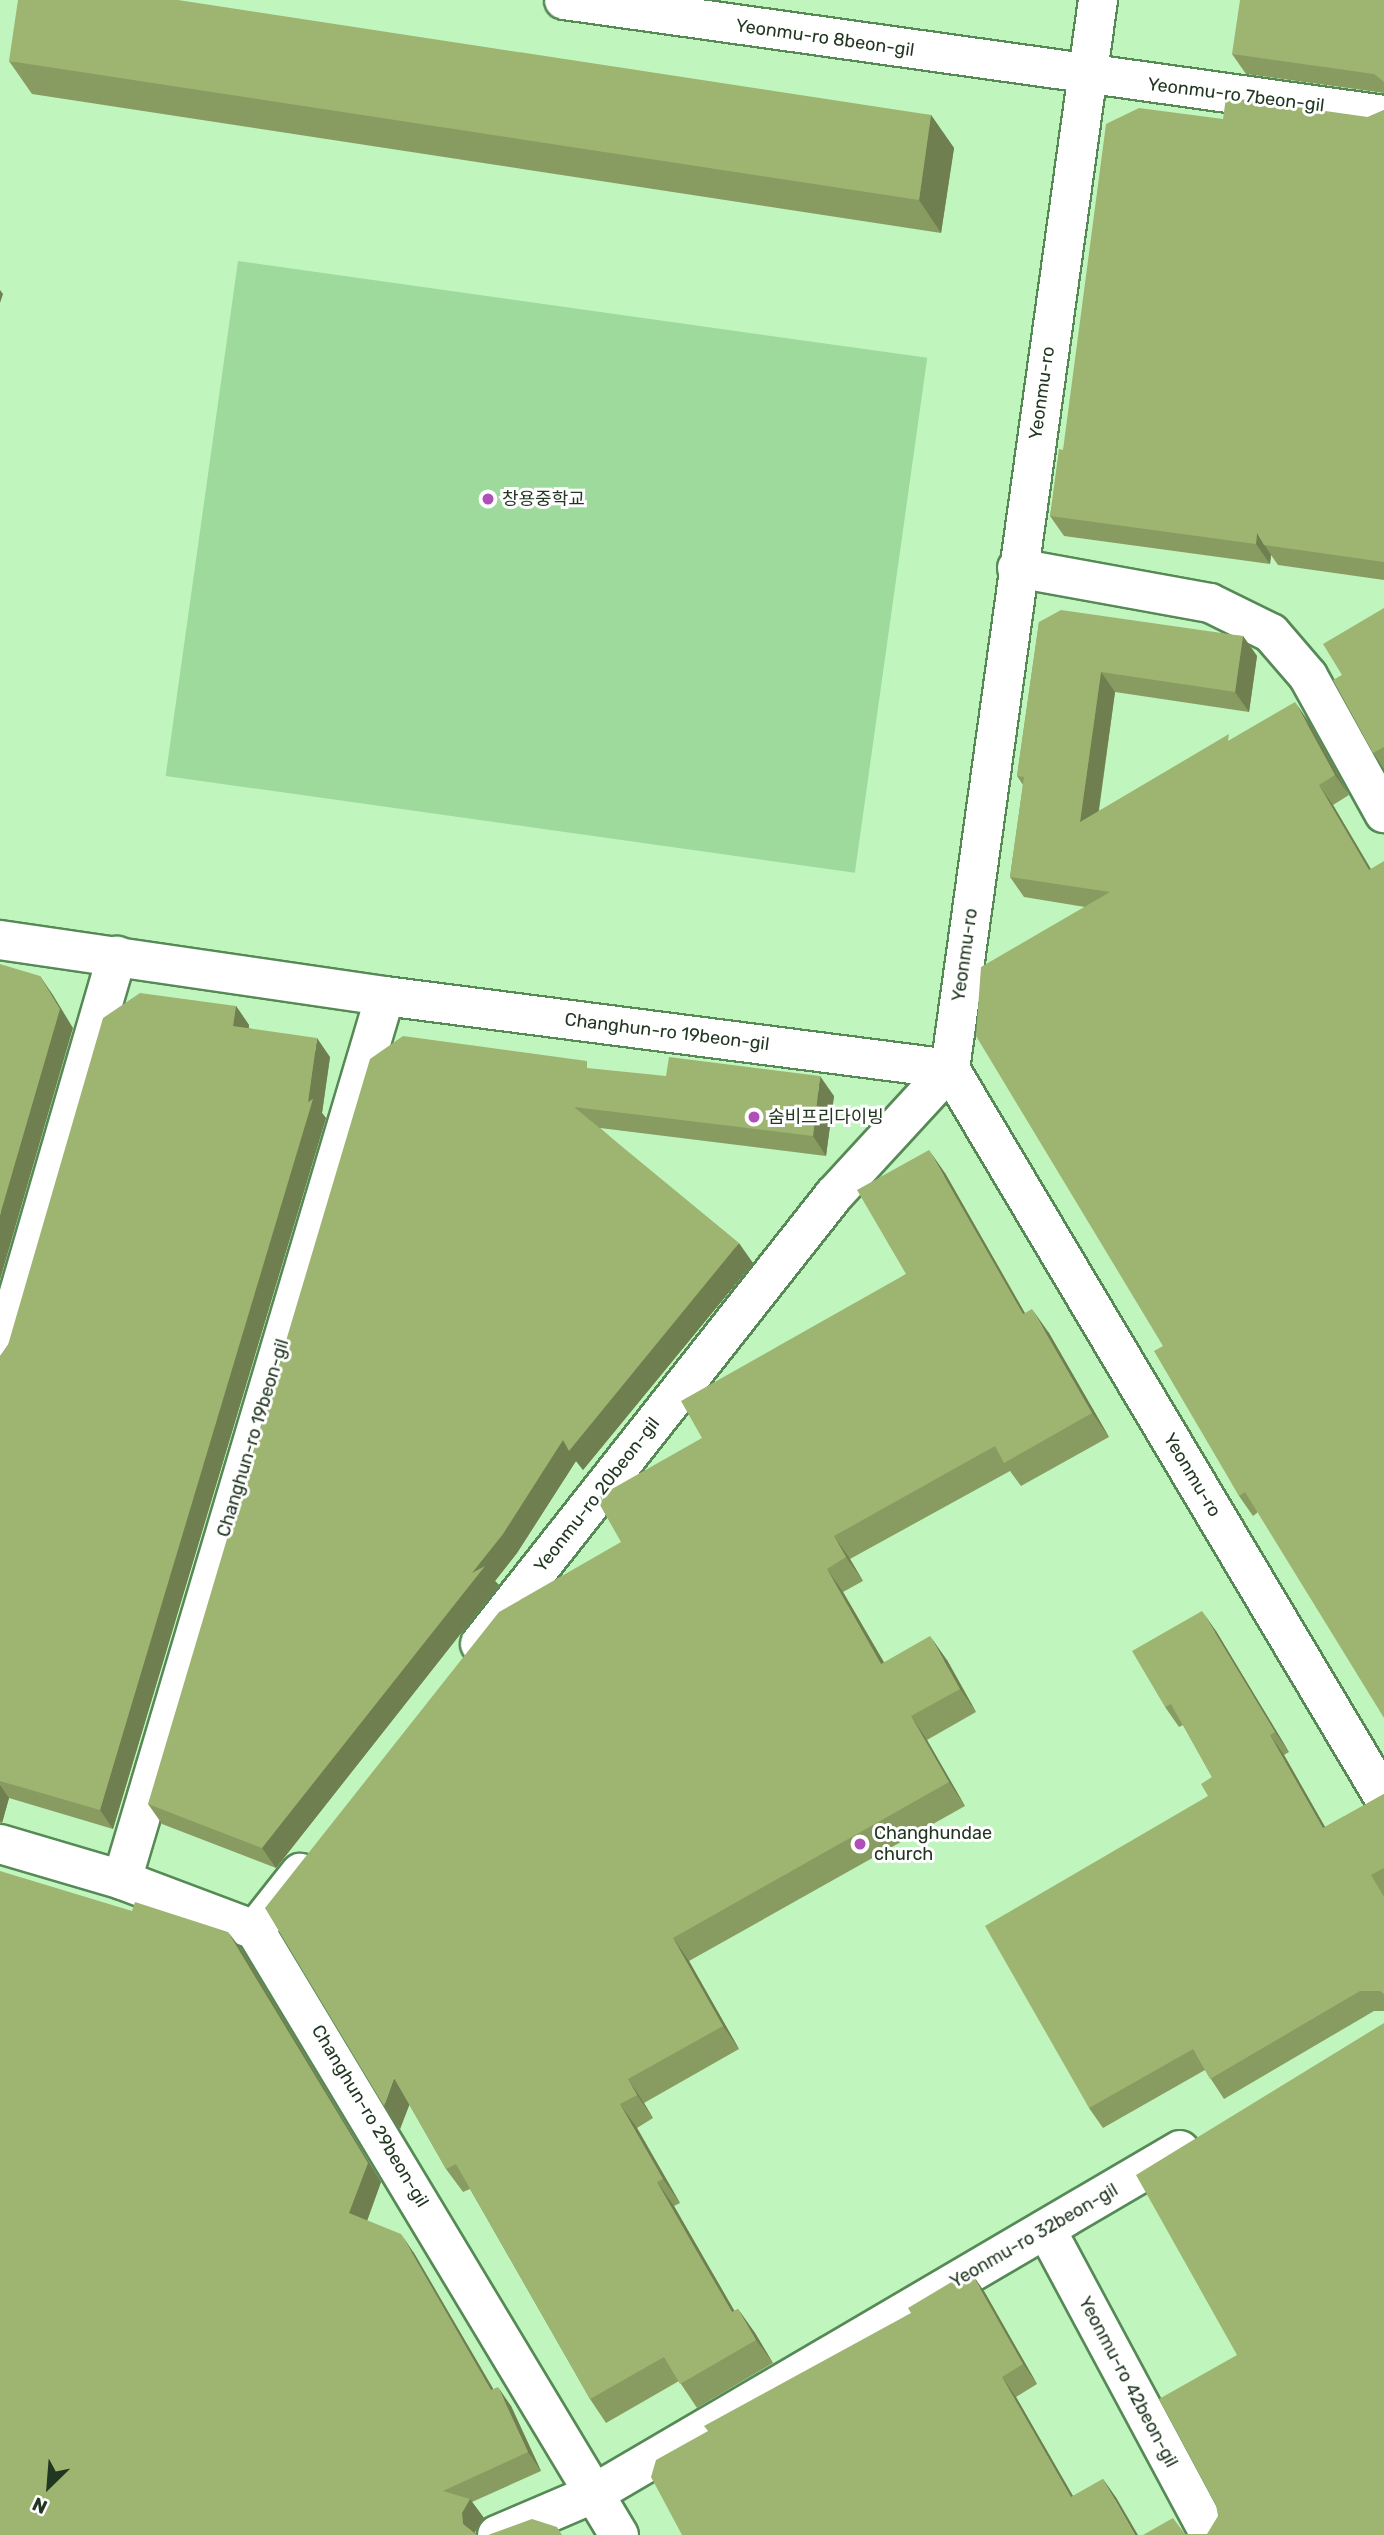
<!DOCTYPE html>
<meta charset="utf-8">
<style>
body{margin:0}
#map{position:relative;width:1384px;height:2535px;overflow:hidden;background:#c0f6be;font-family:Rubik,"Noto Sans KR",sans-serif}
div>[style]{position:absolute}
.green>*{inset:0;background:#9dda9c;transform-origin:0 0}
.roads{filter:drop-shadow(2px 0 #568956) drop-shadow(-2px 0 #568956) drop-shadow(0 2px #568956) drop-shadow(0 -2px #568956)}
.minor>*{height:38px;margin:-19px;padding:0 19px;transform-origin:19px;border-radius:19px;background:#fff}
.wall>*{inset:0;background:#889c62}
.shaded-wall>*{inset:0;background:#6f7f50}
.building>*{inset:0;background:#9eb572}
.dots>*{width:19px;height:19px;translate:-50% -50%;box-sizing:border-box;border:4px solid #fff;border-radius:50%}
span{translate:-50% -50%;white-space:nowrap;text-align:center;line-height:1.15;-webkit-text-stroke:6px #fff;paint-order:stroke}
.street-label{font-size:18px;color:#223722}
.poi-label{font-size:18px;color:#223722}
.left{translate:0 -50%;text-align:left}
.north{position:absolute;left:14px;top:2451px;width:70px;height:70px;-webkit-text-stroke:5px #fff;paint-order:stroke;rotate:205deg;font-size:19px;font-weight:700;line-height:28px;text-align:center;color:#223722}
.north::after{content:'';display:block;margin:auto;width:24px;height:32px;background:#223722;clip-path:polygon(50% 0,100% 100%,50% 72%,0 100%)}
</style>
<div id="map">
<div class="green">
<div style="left:238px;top:261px;width:696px;height:520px;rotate:8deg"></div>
</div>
<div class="roads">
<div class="minor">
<div style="left:564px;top:0;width:828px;rotate:7.98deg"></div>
<div style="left:1098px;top:0;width:1079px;rotate:97.88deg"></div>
<div style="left:950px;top:1069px;width:848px;rotate:59.23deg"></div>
<div style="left:1017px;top:568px;width:196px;rotate:10.3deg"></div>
<div style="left:1210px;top:603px;width:68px;rotate:26.2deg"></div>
<div style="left:1271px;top:633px;width:57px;rotate:49.3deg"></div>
<div style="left:1308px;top:676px;width:157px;rotate:61deg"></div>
<div style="left:0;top:940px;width:389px;rotate:8.3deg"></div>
<div style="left:385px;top:996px;width:570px;rotate:7.36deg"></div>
<div style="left:0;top:1358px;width:419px;rotate:-73.8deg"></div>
<div style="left:480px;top:1644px;width:572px;rotate:-51.75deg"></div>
<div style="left:834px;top:1195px;width:171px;rotate:-47.4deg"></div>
<div style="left:0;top:1844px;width:127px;rotate:16.4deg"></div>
<div style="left:122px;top:1880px;width:142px;rotate:20.6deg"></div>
<div style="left:255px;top:1930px;width:706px;rotate:58.97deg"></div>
<div style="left:122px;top:1880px;width:922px;rotate:-73.43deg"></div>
<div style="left:255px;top:1930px;width:73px;rotate:-51.7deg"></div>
<div style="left:1046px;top:2229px;width:347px;rotate:61.8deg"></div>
<div style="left:497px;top:2535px;width:107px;rotate:-23.2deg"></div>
<div style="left:595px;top:2493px;width:678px;rotate:-30.38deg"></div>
</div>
</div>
<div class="wall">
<div style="clip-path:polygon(1384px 0,1384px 93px,1246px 74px,1232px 54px)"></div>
<div style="clip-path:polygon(9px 61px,931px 115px,954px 148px,941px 233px,32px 94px)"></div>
<div style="clip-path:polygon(1384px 110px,1384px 580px,1278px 565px,1271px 555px,1270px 564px,1064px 536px,1050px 516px,1063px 450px,1223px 119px,1368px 117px)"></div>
<div style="clip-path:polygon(1384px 608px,1384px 769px,1373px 753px,1342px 675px)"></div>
<div style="clip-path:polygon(1039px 622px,1243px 636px,1257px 656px,1249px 712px,1115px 692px,1099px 811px,1232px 739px,1309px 722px,1349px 795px,1333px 805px,1371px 869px,1257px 1513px,1253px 1516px,1239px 1496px,1163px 1346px,1085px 907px,1024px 897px,1010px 877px,1023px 785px,1017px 776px)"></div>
<div style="clip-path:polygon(236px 1006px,249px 1025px,249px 1028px,330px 1057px,322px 1113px,326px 1118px,113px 1829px,9px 1798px,2px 1823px,0 1824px,0 1356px,1px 1355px)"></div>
<div style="clip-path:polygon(592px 1069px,834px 1096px,826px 1156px,600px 1128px,753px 1263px,583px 1470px,576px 1461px,517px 1553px,495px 1581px,499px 1585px,276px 1868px,162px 1824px,148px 1804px)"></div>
<div style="clip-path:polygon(945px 1173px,1025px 1313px,1049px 1333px,1109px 1437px,1021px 1486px,1010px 1471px,850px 1559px,863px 1581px,843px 1592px,884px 1662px,947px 1660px,976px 1712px,927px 1740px,965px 1806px,689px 1961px,739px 2049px,644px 2103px,653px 2118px,637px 2128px,680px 2203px,674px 2206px,712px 2273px,734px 2311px,738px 2309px,755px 2333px,773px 2363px,697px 2408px,679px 2381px,606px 2423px,590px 2399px,470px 2189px,463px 2192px,446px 2169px,409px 2104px,400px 2129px,384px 2106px,621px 1542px,702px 1438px,906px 1274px)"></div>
<div style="clip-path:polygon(1216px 1631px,1289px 1752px,1284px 1755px,1325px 1827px,1384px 1794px,1384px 2011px,1374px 2011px,1224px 2099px,1205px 2070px,1103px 2128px,1089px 2108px,1208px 1796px,1212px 1777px,1183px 1725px,1179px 1727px,1165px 1707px)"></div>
<div style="clip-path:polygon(242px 1950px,381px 2182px,367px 2221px,414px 2253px,493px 2389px,511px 2406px,541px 2471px,472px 2502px,484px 2518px,475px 2532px,476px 2534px,0 2535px)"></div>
<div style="clip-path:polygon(984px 2291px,1037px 2384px,1016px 2397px,1073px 2496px,1103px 2479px,1117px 2499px,682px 2535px)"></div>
</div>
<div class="shaded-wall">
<div style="clip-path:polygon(931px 115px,954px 148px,941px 233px,919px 200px)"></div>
<div style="clip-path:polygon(0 290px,3px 294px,0 303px)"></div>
<div style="clip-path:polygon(1257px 533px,1271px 555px,1270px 564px,1256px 544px)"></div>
<div style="clip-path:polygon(1243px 636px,1257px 656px,1249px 712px,1235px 692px)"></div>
<div style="clip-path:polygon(1101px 672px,1115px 692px,1094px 842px,1080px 822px)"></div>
<div style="clip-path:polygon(1295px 702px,1309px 722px,1349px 795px,1335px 775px)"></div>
<div style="clip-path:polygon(1319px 785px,1333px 805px,1383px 890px,1369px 870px)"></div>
<div style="clip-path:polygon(40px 976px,53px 995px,73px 1028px,0 1280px,0 1215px)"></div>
<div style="clip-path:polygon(236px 1006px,249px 1025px,246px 1045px,233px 1026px)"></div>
<div style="clip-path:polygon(317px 1038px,330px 1057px,322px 1113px,326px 1118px,113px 1829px,100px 1810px,308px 1102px)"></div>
<div style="clip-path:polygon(820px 1076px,834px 1096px,826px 1156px,813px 1136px)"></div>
<div style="clip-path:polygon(929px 1150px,945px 1173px,1039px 1338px,1023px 1314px)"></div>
<div style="clip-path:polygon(739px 1243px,753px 1263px,583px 1470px,576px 1461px,517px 1553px,495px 1581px,499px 1585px,276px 1868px,262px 1848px,472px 1573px,563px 1440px)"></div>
<div style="clip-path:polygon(1032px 1309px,1049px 1333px,1109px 1437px,1092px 1413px)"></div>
<div style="clip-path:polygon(834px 1536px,850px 1559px,863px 1581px,846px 1557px)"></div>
<div style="clip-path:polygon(827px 1569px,843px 1592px,898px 1687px,881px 1664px)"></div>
<div style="clip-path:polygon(1202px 1611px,1216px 1631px,1289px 1752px,1275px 1732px)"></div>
<div style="clip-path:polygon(930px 1636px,947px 1660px,976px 1712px,960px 1689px)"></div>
<div style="clip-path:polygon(911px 1716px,927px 1740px,965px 1806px,949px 1782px)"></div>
<div style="clip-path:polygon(1270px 1735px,1284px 1755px,1337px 1848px,1323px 1828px)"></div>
<div style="clip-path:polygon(0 1785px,9px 1798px,2px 1823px,0 1820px)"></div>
<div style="clip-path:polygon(228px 1932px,242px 1950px,381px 2182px,363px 2232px,349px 2213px)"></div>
<div style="clip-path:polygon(673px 1938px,689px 1961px,739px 2049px,723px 2026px)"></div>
<div style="clip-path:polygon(394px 2078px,411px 2101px,400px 2129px,384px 2106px)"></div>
<div style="clip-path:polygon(628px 2079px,644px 2103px,653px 2118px,637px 2095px)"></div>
<div style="clip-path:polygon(620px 2104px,637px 2128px,680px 2203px,663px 2179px)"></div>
<div style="clip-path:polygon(657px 2182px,674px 2206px,749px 2336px,732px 2312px)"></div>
<div style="clip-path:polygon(401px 2234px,414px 2253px,505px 2409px,491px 2390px)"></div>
<div style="clip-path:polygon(970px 2271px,984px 2291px,1037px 2384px,1023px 2364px)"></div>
<div style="clip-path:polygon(738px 2309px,755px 2333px,773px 2363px,756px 2340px)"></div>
<div style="clip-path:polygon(1002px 2377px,1016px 2397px,1085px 2517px,1071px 2497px)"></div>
<div style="clip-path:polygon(498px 2387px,511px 2406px,541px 2471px,528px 2452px)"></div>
<div style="clip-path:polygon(1103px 2479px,1117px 2499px,1138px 2535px,1135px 2535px)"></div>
<div style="clip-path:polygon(470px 2499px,484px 2518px,475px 2532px,476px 2535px,463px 2524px,462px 2513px)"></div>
</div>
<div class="building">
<div style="clip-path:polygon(18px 0,178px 0,931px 115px,919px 200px,9px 61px)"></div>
<div style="clip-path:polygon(1240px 0,1384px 0,1384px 82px,1374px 74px,1232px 54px)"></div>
<div style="clip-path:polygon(1226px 97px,1368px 117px,1384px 110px,1384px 562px,1264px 545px,1257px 533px,1256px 544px,1050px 516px,1059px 449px,1063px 450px,1106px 124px,1139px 108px,1223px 119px)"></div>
<div style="clip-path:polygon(1384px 608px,1384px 747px,1373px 753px,1333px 680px,1342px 675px,1323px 644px)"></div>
<div style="clip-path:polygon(1061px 610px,1243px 636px,1235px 692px,1101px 672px,1080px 822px,1229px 734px,1228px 741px,1295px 702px,1335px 775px,1319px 785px,1369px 870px,1384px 861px,1384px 1718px,1245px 1492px,1239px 1496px,1154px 1351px,1163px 1346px,976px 1036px,981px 967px,1110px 892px,1010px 877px,1024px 777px,1017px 776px,1039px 622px)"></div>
<div style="clip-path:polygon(0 964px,40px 976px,60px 1009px,0 1215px)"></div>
<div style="clip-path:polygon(140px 993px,236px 1006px,233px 1026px,317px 1038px,308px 1102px,313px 1099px,100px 1810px,0 1781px,0 1356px,8px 1345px,103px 1018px)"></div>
<div style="clip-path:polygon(403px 1036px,587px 1061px,587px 1068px,666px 1076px,669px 1057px,820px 1076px,813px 1136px,574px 1107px,739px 1243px,569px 1451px,563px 1440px,503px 1534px,472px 1573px,485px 1566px,262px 1848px,148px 1804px,370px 1059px)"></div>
<div style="clip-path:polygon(929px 1150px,1023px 1314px,1032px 1309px,1092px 1413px,1004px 1463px,995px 1446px,834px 1536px,846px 1557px,827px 1569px,881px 1664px,930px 1636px,960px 1689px,911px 1716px,949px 1782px,673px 1938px,723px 2026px,628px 2079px,637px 2095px,620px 2104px,663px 2179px,657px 2182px,696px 2250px,732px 2312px,738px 2309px,756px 2340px,680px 2384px,664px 2357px,590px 2399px,456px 2164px,446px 2169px,394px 2078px,384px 2106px,265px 1908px,499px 1612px,621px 1542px,596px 1498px,702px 1438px,681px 1401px,906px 1274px,857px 1190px)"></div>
<div style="clip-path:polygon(1202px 1611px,1275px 1732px,1270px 1735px,1323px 1828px,1384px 1794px,1384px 1868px,1371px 1875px,1384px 1897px,1384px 1994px,1380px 1991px,1360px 1991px,1210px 2079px,1193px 2049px,1089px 2108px,985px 1926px,1208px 1796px,1201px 1784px,1212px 1777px,1171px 1704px,1165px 1707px,1132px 1651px)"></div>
<div style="clip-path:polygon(0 1871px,132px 1911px,135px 1902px,228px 1932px,368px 2163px,349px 2213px,401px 2234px,491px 2390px,498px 2387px,528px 2452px,443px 2491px,470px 2499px,462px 2513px,463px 2524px,477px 2535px,0 2535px)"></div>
<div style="clip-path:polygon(1384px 2023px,1384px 2535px,1143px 2535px,1173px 2518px,1185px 2534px,1207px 2534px,1218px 2516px,1216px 2505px,1159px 2399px,1237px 2355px,1136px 2175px)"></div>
<div style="clip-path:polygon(970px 2271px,1023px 2364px,1002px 2377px,1071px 2497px,1103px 2479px,1135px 2535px,682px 2535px,651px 2477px,656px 2460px,708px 2431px,704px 2426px,911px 2313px,908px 2308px)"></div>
<div style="clip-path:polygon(532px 2519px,557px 2527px,562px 2535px,488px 2535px)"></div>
</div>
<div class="dots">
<div style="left:488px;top:499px;background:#af50b9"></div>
<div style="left:754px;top:1117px;background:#af50b9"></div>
<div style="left:860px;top:1844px;background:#af50b9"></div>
</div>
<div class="street-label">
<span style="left:825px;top:38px;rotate:8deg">Yeonmu-ro 8beon-gil</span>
<span style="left:1236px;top:95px;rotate:7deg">Yeonmu-ro 7beon-gil</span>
<span style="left:1042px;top:393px;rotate:-82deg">Yeonmu-ro</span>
<span style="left:965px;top:955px;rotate:-82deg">Yeonmu-ro</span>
<span style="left:667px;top:1032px;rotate:7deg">Changhun-ro 19beon-gil</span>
<span style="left:253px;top:1438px;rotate:-73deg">Changhun-ro 19beon-gil</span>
<span style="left:1192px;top:1475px;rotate:59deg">Yeonmu-ro</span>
<span style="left:597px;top:1495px;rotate:-52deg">Yeonmu-ro 20beon-gil</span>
<span style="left:370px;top:2116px;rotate:59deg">Changhun-ro 29beon-gil</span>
<span style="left:1034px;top:2236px;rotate:-30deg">Yeonmu-ro 32beon-gil</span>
<span style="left:1128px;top:2382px;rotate:62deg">Yeonmu-ro 42beon-gil</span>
</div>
<div class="poi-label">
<span class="left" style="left:502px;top:499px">창용중학교</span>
<span class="left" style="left:768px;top:1117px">숨비프리다이빙</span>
<span class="left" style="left:874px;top:1844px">Changhundae<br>church</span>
</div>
<div class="north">N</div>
</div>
